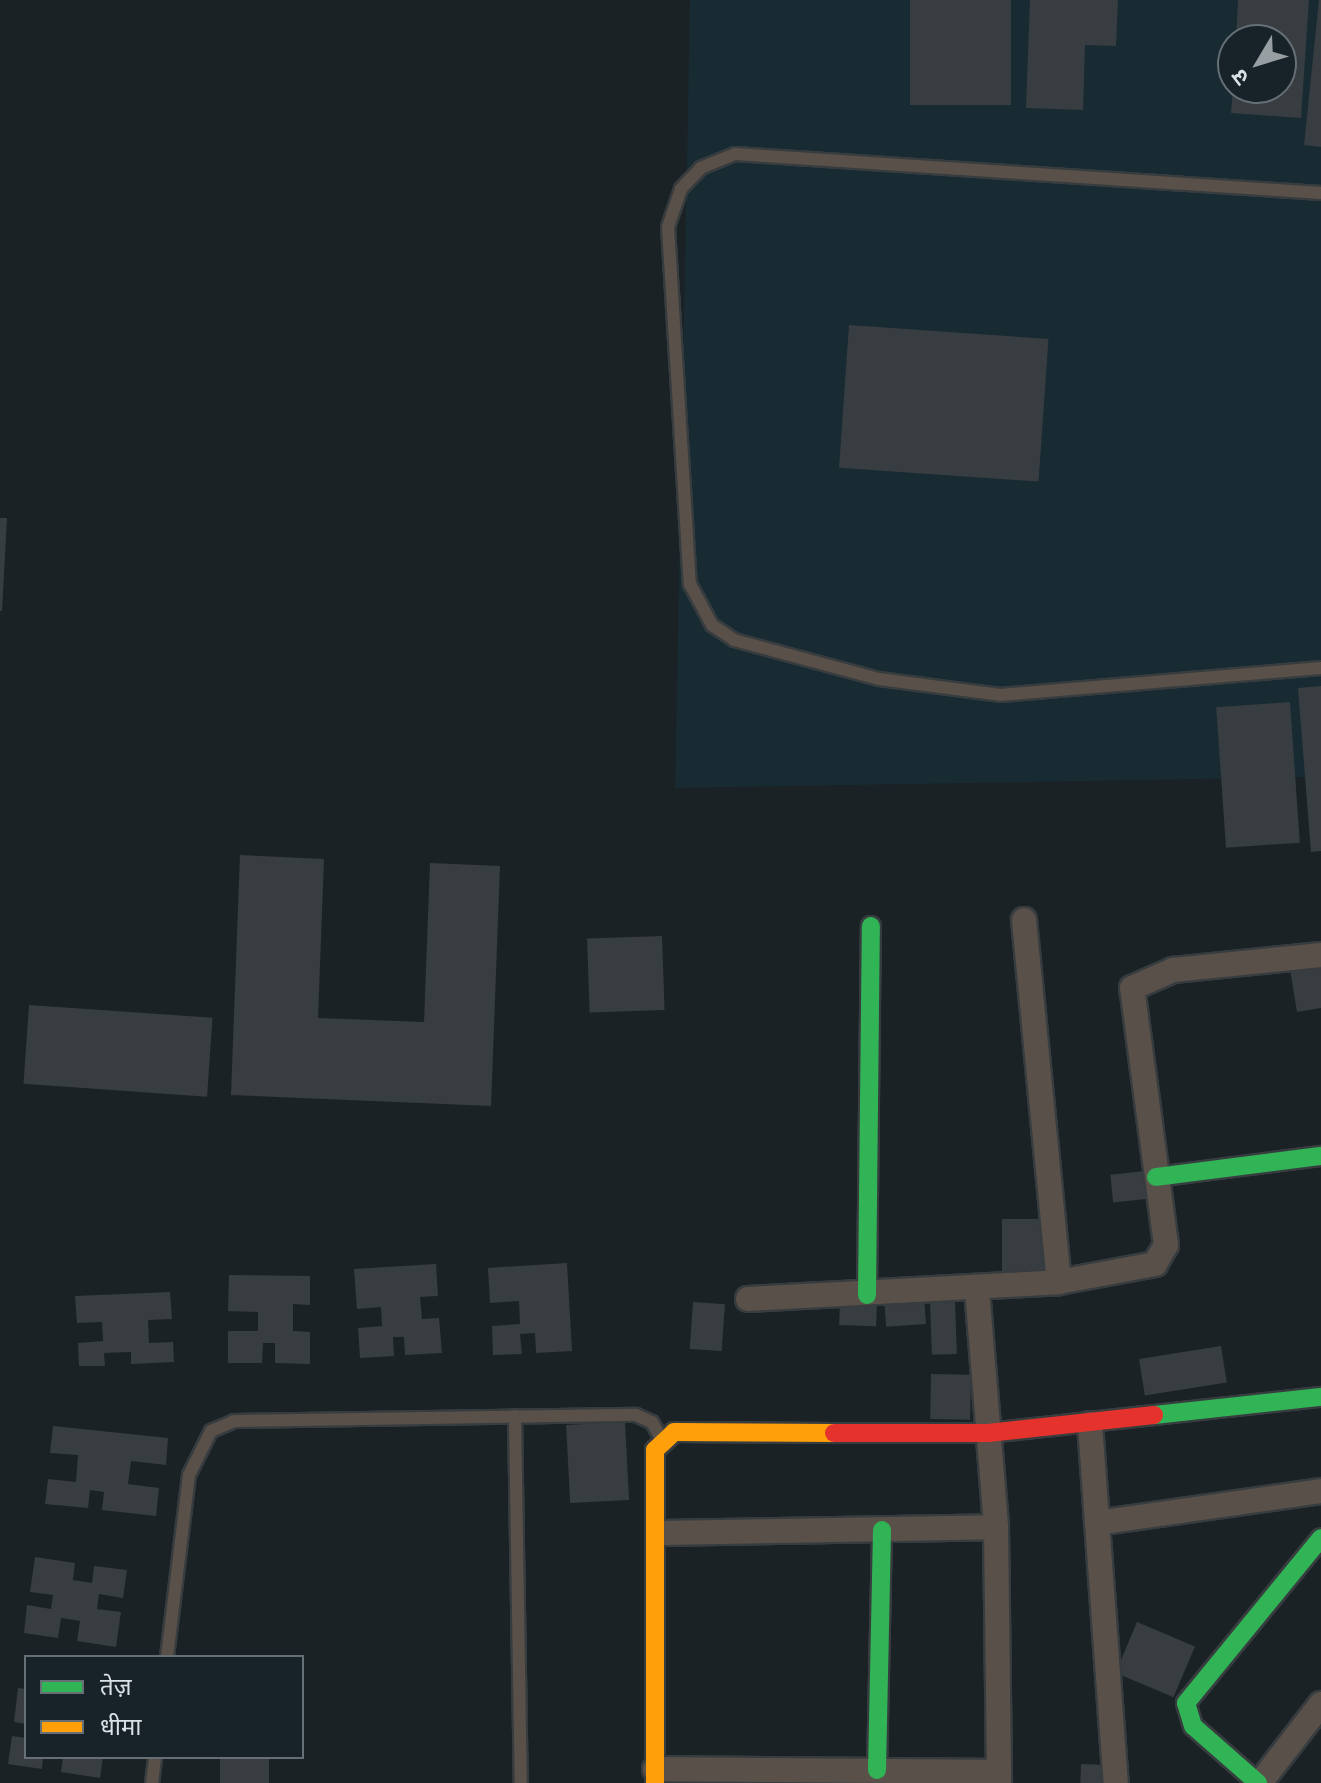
<!DOCTYPE html>
<meta charset="utf-8">
<style>
body{margin:0}
#map{position:relative;width:1321px;height:1783px;overflow:hidden;background:#1b2225;font-family:"IBM Plex Sans","Noto Sans Devanagari",sans-serif}
div>[style]{position:absolute}
.built>*{inset:0;background:#182a32}
.building>*{inset:0;background:#373d40;transform-origin:0 0}
.roads{filter:drop-shadow(2px 0 #373c3f) drop-shadow(-2px 0 #373c3f) drop-shadow(0 2px #373c3f) drop-shadow(0 -2px #373c3f)}
.lane>*{height:12px;margin:-6px;padding:0 6px;transform-origin:6px;border-radius:6px;background:#59504a}
.street>*{height:24px;margin:-12px;padding:0 12px;transform-origin:12px;border-radius:12px;background:#59504a}
.fast>*{height:18px;margin:-9px;padding:0 9px;transform-origin:9px;border-radius:9px;background:#30b455}
.slow>*{height:18px;margin:-9px;padding:0 9px;transform-origin:9px;border-radius:9px;background:#ff9f0a}
.jam>*{height:18px;margin:-9px;padding:0 9px;transform-origin:9px;border-radius:9px;background:#e5322d}
span{translate:-50% -50%;white-space:nowrap;text-align:center;line-height:1.15;-webkit-text-stroke:8px #172329;paint-order:stroke}
.legend{position:absolute;left:24px;top:1655px;width:280px;height:104px;box-sizing:border-box;background:#172329;border:2px solid #656f75;margin:0;padding:10px 14px;list-style:none;font-size:24px;color:#dae2e6}
.legend li{display:flex;align-items:center;gap:16px;height:40px}
.legend b{width:40px;border:2px solid #656f75}
.north{position:absolute;left:1217px;top:24px;width:80px;height:80px;box-sizing:border-box;background:#172329;border:2px solid #656f75;border-radius:50%;rotate:232deg;font-size:22px;font-weight:700;line-height:32px;text-align:center;color:#dae2e6}
.north::after{content:'';display:block;margin:auto;width:28px;height:36px;background:#979fa2;clip-path:polygon(50% 0,100% 100%,50% 72%,0 100%)}
</style>
<div id="map">
<div class="built">
<div style="clip-path:polygon(evenodd,690px 0,1321px 0,1321px 777px,675px 788px,690px 0,1233px 40px,1281px 40px,1281px 88px,1233px 88px,1233px 40px)"></div>
</div>
<div class="building">
<div style="left:910px;top:0;width:101px;height:105px"></div>
<div style="clip-path:polygon(1030px 0,1118px 0,1116px 46px,1085px 45px,1083px 110px,1026px 108px)"></div>
<div style="clip-path:polygon(1238px 0,1309px 0,1301px 118px,1231px 113px,1233px 88px,1281px 88px,1281px 40px,1236px 40px)"></div>
<div style="clip-path:polygon(1319px 0,1321px 0,1321px 147px,1304px 145px)"></div>
<div style="left:849px;top:325px;width:200px;height:143px;rotate:4deg"></div>
<div style="clip-path:polygon(0 518px,7px 518px,2px 611px,0 611px)"></div>
<div style="clip-path:polygon(1321px 686px,1321px 851px,1311px 852px,1298px 688px)"></div>
<div style="left:1290px;top:702px;width:141px;height:74px;rotate:86deg"></div>
<div style="clip-path:polygon(240px 855px,324px 859px,318px 1018px,424px 1022px,430px 863px,500px 866px,491px 1106px,231px 1095px)"></div>
<div style="left:662px;top:936px;width:74px;height:75px;rotate:88deg"></div>
<div style="clip-path:polygon(1321px 964px,1321px 1008px,1297px 1012px,1290px 969px)"></div>
<div style="left:29px;top:1005px;width:184px;height:79px;rotate:4deg"></div>
<div style="left:1155px;top:1170px;width:28px;height:45px;rotate:84deg"></div>
<div style="left:1002px;top:1219px;width:47px;height:54px"></div>
<div style="clip-path:polygon(567px 1263px,572px 1351px,536px 1353px,535px 1333px,520px 1334px,522px 1354px,493px 1355px,492px 1326px,520px 1324px,519px 1301px,490px 1303px,488px 1268px)"></div>
<div style="clip-path:polygon(436px 1264px,438px 1296px,420px 1297px,422px 1319px,439px 1318px,442px 1353px,405px 1355px,404px 1337px,393px 1337px,394px 1356px,360px 1358px,358px 1328px,382px 1326px,381px 1307px,357px 1309px,354px 1269px)"></div>
<div style="clip-path:polygon(229px 1275px,310px 1276px,310px 1305px,293px 1304px,293px 1331px,310px 1332px,310px 1364px,275px 1363px,275px 1343px,263px 1343px,262px 1363px,228px 1363px,228px 1331px,258px 1331px,258px 1312px,228px 1311px)"></div>
<div style="clip-path:polygon(170px 1292px,172px 1319px,148px 1320px,149px 1343px,173px 1342px,174px 1362px,131px 1364px,131px 1352px,104px 1353px,105px 1366px,79px 1366px,78px 1343px,103px 1341px,102px 1322px,77px 1323px,75px 1296px)"></div>
<div style="left:924px;top:1296px;width:28px;height:40px;rotate:86deg"></div>
<div style="left:840px;top:1300px;width:37px;height:25px;rotate:2deg"></div>
<div style="left:955px;top:1301px;width:53px;height:25px;rotate:88deg"></div>
<div style="left:693px;top:1302px;width:32px;height:47px;rotate:4deg"></div>
<div style="left:1221px;top:1346px;width:37px;height:83px;rotate:81deg"></div>
<div style="left:931px;top:1374px;width:40px;height:45px;rotate:1deg"></div>
<div style="left:625px;top:1422px;width:78px;height:59px;rotate:87deg"></div>
<div style="clip-path:polygon(53px 1426px,168px 1438px,166px 1465px,131px 1461px,128px 1484px,159px 1488px,156px 1516px,102px 1510px,104px 1492px,90px 1490px,88px 1508px,45px 1504px,48px 1479px,76px 1482px,78px 1455px,50px 1453px)"></div>
<div style="clip-path:polygon(35px 1557px,75px 1563px,73px 1580px,92px 1583px,94px 1566px,127px 1570px,123px 1598px,99px 1594px,97px 1609px,121px 1612px,116px 1647px,77px 1641px,80px 1621px,61px 1618px,58px 1638px,24px 1633px,27px 1605px,51px 1609px,53px 1595px,30px 1592px)"></div>
<div style="left:1137px;top:1622px;width:63px;height:55px;rotate:23deg"></div>
<div style="clip-path:polygon(18px 1688px,26px 1689px,26px 1724px,14px 1722px)"></div>
<div style="clip-path:polygon(12px 1736px,26px 1738px,26px 1757px,43px 1757px,42px 1769px,8px 1764px)"></div>
<div style="clip-path:polygon(63px 1757px,103px 1757px,100px 1778px,61px 1772px)"></div>
<div style="left:220px;top:1757px;width:49px;height:26px"></div>
<div style="left:1081px;top:1764px;width:27px;height:19px;rotate:2deg"></div>
</div>
<div class="roads">
<div class="lane">
<div style="left:1321px;top:193px;width:587px;rotate:-176.19deg"></div>
<div style="left:735px;top:154px;width:37px;rotate:158deg"></div>
<div style="left:701px;top:168px;width:29px;rotate:134deg"></div>
<div style="left:681px;top:189px;width:40px;rotate:108.9deg"></div>
<div style="left:668px;top:227px;width:358px;rotate:86.5deg"></div>
<div style="left:690px;top:584px;width:47px;rotate:61.8deg"></div>
<div style="left:712px;top:625px;width:27px;rotate:34deg"></div>
<div style="left:734px;top:640px;width:150px;rotate:15.1deg"></div>
<div style="left:879px;top:679px;width:122px;rotate:7.5deg"></div>
<div style="left:1000px;top:695px;width:322px;rotate:-4.8deg"></div>
<div style="left:515px;top:1416px;width:367px;rotate:89.1deg"></div>
<div style="left:167px;top:1657px;width:183px;rotate:-83.1deg"></div>
<div style="left:189px;top:1475px;width:49px;rotate:-63.4deg"></div>
<div style="left:211px;top:1431px;width:25px;rotate:-23deg"></div>
<div style="left:234px;top:1421px;width:402px;rotate:-0.9deg"></div>
<div style="left:636px;top:1415px;width:17px;rotate:24deg"></div>
<div style="left:652px;top:1422px;width:18px;rotate:61deg"></div>
<div style="left:152px;top:1783px;width:26px;rotate:-83deg"></div>
</div>
<div class="street">
<div style="left:1024px;top:920px;width:364px;rotate:84.5deg"></div>
<div style="left:977px;top:1289px;width:239px;rotate:85.4deg"></div>
<div style="left:996px;top:1527px;width:256px;rotate:89.3deg"></div>
<div style="left:748px;top:1299px;width:311px;rotate:-3.1deg"></div>
<div style="left:1059px;top:1282px;width:98px;rotate:-10.6deg"></div>
<div style="left:1155px;top:1264px;width:22px;rotate:-60deg"></div>
<div style="left:1166px;top:1245px;width:259px;rotate:-97.5deg"></div>
<div style="left:1132px;top:988px;width:45px;rotate:-23.7deg"></div>
<div style="left:1173px;top:970px;width:149px;rotate:-5.8deg"></div>
<div style="left:1090px;top:1424px;width:360px;rotate:85.9deg"></div>
<div style="left:1097px;top:1523px;width:226px;rotate:-8.1deg"></div>
<div style="left:659px;top:1533px;width:337px;rotate:-1deg"></div>
<div style="left:655px;top:1769px;width:344px;rotate:0.5deg"></div>
<div style="left:1260px;top:1783px;width:100px;rotate:-52.3deg"></div>
</div>
<div class="fast">
<div style="left:1156px;top:1177px;width:166px;rotate:-7.3deg"></div>
<div style="left:867px;top:1295px;width:369px;rotate:-89.4deg"></div>
<div style="left:1154px;top:1415px;width:168px;rotate:-6.2deg"></div>
<div style="left:877px;top:1770px;width:240px;rotate:-88.8deg"></div>
<div style="left:1258px;top:1783px;width:86px;rotate:-138.8deg"></div>
<div style="left:1193px;top:1726px;width:24px;rotate:-107deg"></div>
<div style="left:1186px;top:1703px;width:213px;rotate:-50.7deg"></div>
</div>
<div class="slow">
<div style="left:655px;top:1783px;width:333px;rotate:-90deg"></div>
<div style="left:655px;top:1450px;width:26px;rotate:-43deg"></div>
<div style="left:674px;top:1432px;width:160px;rotate:0.4deg"></div>
</div>
<div class="jam">
<div style="left:834px;top:1433px;width:154px"></div>
<div style="left:988px;top:1433px;width:167px;rotate:-6.2deg"></div>
</div>
</div>
<ul class="legend">
<li><b style="height:10px;background:#30b455"></b>तेज़</li>
<li><b style="height:10px;background:#ff9f0a"></b>धीमा</li>
</ul>
<div class="north">उ</div>
</div>
